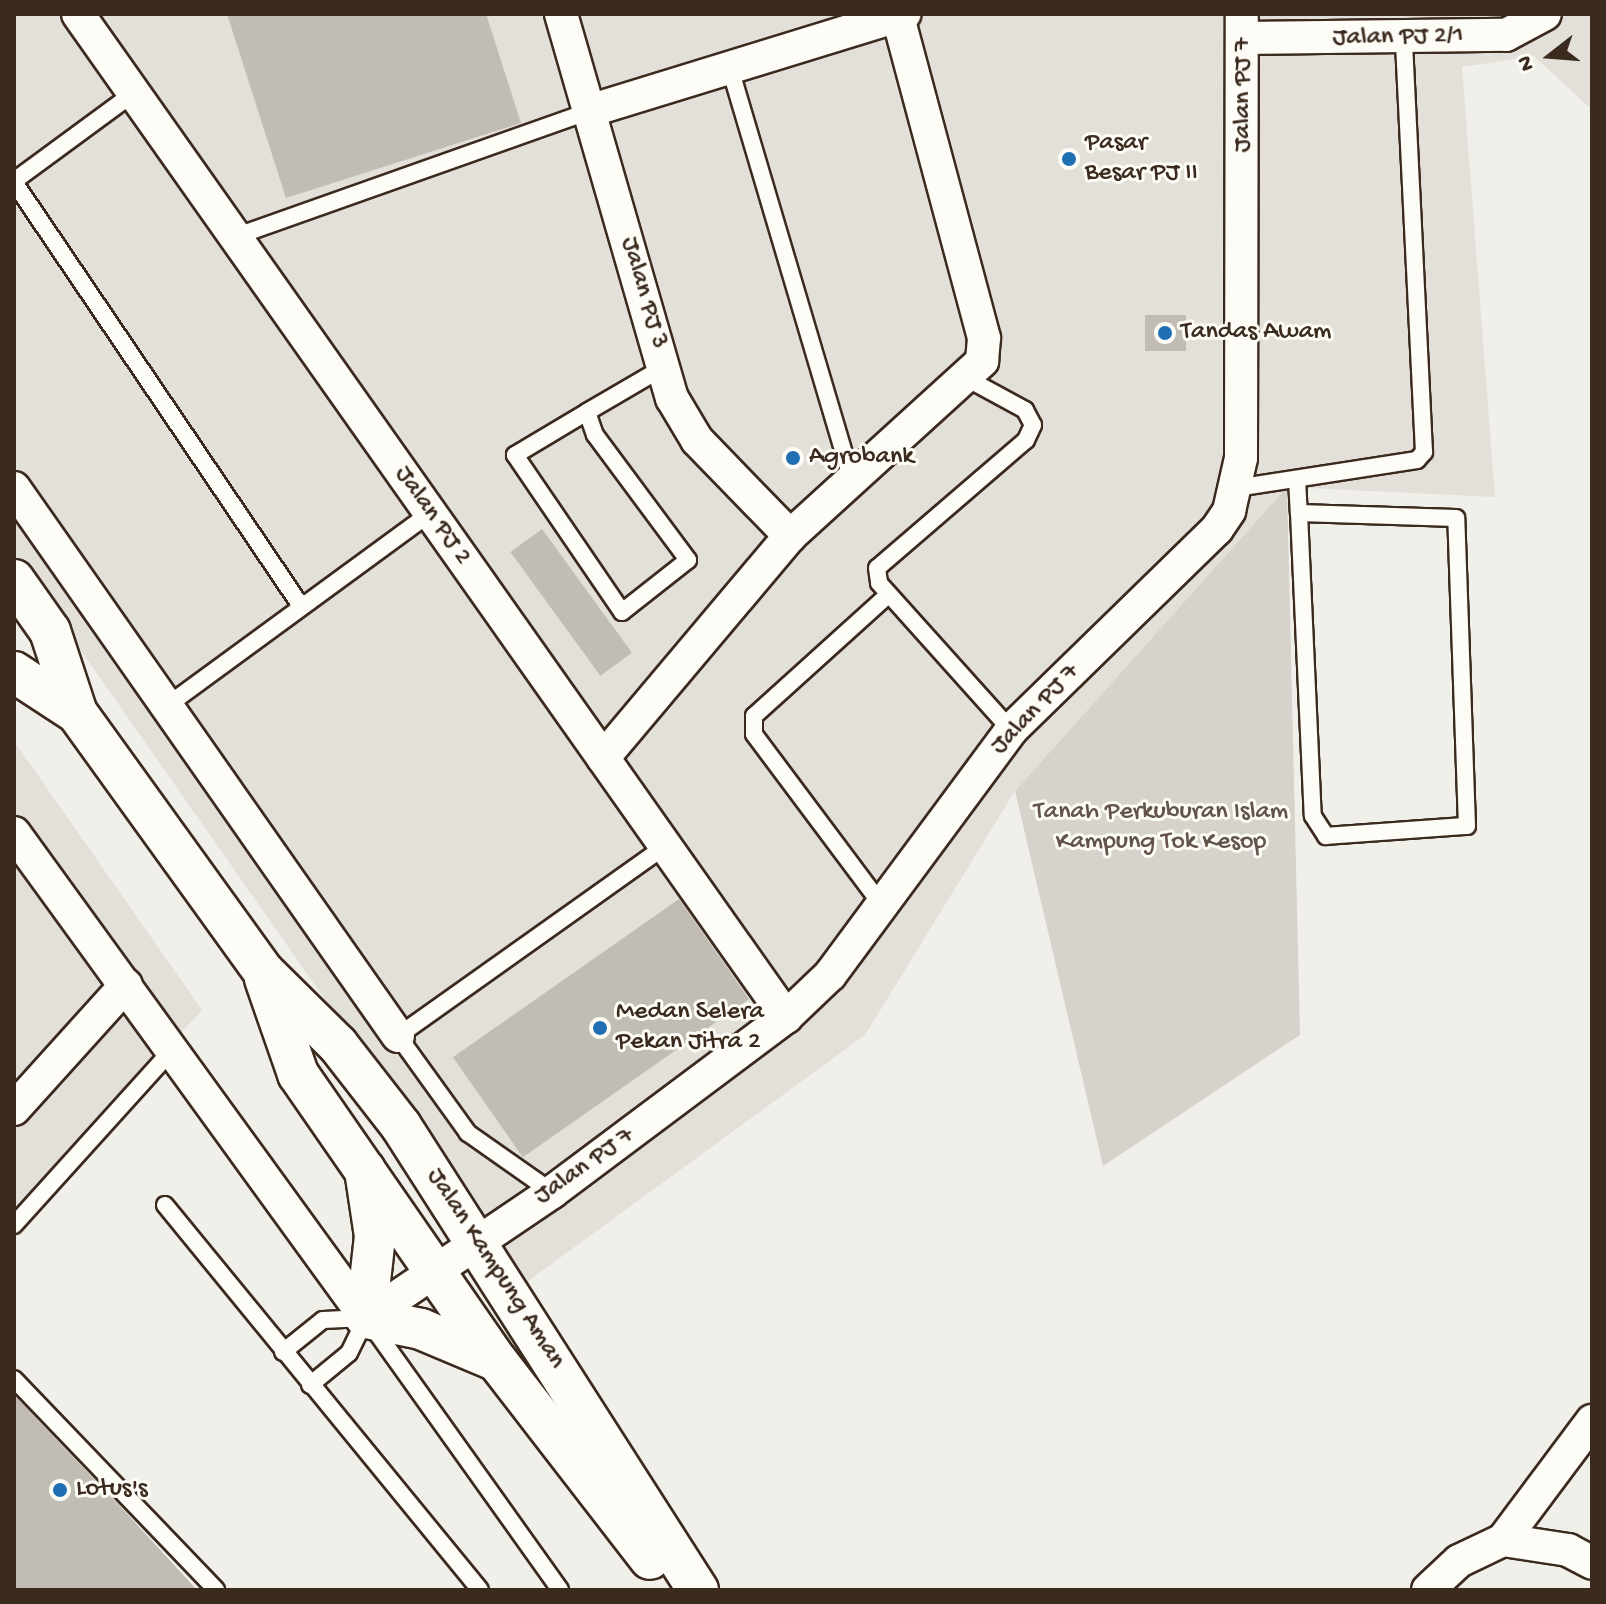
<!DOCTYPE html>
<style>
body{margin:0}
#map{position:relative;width:1606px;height:1604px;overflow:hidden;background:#f1efea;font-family:"Gochi Hand",sans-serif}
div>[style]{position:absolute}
.built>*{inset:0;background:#e3e0da}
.green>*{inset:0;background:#d7d2cc}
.building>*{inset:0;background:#c1bcb4;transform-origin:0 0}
.roads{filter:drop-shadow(2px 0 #3b2a1e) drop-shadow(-2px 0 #3b2a1e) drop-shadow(0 2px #3b2a1e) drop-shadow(0 -2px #3b2a1e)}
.service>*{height:16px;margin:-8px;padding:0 8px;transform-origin:8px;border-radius:8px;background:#fdfcf7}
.minor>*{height:32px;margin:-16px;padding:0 16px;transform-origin:16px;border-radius:16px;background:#fdfcf7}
.tertiary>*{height:40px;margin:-20px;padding:0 20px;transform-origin:20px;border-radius:20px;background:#fdfcf7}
.dots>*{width:22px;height:22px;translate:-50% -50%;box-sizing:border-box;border:4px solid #fdfcf7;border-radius:50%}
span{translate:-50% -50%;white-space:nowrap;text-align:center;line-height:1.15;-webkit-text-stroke:6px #fdfcf7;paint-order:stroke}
.street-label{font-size:26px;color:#3b2a1e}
.poi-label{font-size:26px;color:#3b2a1e}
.left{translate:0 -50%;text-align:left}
.park-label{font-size:26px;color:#62544a}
.frame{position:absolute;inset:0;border:16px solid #3b2a1e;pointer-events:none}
.north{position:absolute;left:1510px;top:16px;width:80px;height:80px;-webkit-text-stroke:6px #fdfcf7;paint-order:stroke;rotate:253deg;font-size:22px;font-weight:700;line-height:32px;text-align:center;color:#3b2a1e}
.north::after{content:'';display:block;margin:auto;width:28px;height:36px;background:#3b2a1e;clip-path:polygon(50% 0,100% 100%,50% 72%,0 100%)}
</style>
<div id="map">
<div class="built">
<div style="clip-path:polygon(14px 14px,1592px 14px,1592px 110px,1534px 56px,1462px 67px,1495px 497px,1287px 487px,1015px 791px,865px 1035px,524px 1284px,14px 555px)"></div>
<div style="clip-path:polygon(14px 741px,202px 1010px,14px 1211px)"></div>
</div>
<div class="green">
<div style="clip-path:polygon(1287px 487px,1300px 1035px,1103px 1166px,1015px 791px)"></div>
</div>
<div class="building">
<div style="clip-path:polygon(227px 14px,486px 14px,521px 123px,286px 198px)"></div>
<div style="left:1145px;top:315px;width:41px;height:36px"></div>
<div style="left:542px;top:529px;width:153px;height:39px;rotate:54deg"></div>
<div style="left:679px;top:899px;width:122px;height:276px;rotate:55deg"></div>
<div style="clip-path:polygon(14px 1395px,119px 1505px,197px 1590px,14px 1590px)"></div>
</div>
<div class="roads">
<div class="service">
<div style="left:729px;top:65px;width:430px;rotate:73.5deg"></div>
<div style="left:14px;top:181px;width:149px;rotate:-36.3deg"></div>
<div style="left:14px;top:182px;width:512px;rotate:55.91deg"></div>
<div style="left:234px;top:237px;width:380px;rotate:-19.5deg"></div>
<div style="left:968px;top:379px;width:65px;rotate:28.5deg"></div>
<div style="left:1025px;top:410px;width:17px;rotate:62deg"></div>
<div style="left:1033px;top:425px;width:17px;rotate:115deg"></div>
<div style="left:1026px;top:440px;width:196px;rotate:139.3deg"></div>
<div style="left:877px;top:568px;width:15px;rotate:82deg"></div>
<div style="left:879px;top:583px;width:198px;rotate:48.1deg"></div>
<div style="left:587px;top:412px;width:84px;rotate:149.2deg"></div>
<div style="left:515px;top:455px;width:190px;rotate:55.7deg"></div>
<div style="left:622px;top:612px;width:84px;rotate:-38.2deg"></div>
<div style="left:688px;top:560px;width:156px;rotate:-126.6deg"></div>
<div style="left:595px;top:435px;width:24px;rotate:-109deg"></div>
<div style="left:587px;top:412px;width:89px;rotate:-30.3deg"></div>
<div style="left:1297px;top:479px;width:34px;rotate:87deg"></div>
<div style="left:1299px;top:513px;width:303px;rotate:87.4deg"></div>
<div style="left:1313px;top:816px;width:24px;rotate:57deg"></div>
<div style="left:1326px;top:836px;width:141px;rotate:-4.1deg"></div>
<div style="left:1467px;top:826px;width:308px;rotate:-92deg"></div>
<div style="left:1456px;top:518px;width:157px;rotate:-178.2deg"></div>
<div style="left:1236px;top:488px;width:183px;rotate:-8.8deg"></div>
<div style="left:1417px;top:460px;width:11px;rotate:-49deg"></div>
<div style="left:1424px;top:452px;width:412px;rotate:-92.8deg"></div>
<div style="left:168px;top:705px;width:325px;rotate:-36.2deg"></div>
<div style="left:881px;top:904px;width:212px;rotate:-126.8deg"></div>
<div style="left:754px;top:734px;width:18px;rotate:-90deg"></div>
<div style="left:754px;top:716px;width:179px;rotate:-42.1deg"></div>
<div style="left:552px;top:1192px;width:103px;rotate:-144.9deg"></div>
<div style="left:468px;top:1133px;width:120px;rotate:-125.8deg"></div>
<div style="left:398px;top:1036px;width:326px;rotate:-35.4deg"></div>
<div style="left:165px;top:1205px;width:497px;rotate:50.7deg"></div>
<div style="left:14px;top:1225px;width:237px;rotate:-47.9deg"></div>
<div style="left:372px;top:1326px;width:324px;rotate:54.5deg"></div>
<div style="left:283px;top:1352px;width:51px;rotate:-38.7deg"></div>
<div style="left:323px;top:1320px;width:43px;rotate:-2.7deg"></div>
<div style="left:14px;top:1379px;width:292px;rotate:46.2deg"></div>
<div style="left:310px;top:1385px;width:50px;rotate:-39.4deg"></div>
<div style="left:349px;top:1353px;width:39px;rotate:-64deg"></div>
</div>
<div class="minor">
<div style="left:78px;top:14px;width:1228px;rotate:54.78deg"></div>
<div style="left:561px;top:14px;width:400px;rotate:73.9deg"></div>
<div style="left:672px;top:398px;width:49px;rotate:59.2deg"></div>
<div style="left:697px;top:440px;width:134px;rotate:45.9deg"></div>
<div style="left:1244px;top:38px;width:262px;rotate:-0.7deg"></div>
<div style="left:1506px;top:35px;width:44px;rotate:-28.3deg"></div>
<div style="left:592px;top:110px;width:327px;rotate:-17.1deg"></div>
<div style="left:14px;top:488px;width:669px;rotate:54.98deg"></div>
<div style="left:603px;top:758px;width:290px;rotate:-49.9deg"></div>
<div style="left:790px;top:536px;width:260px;rotate:-42.3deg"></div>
<div style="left:982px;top:361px;width:23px;rotate:-85deg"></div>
<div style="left:984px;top:338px;width:333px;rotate:-105deg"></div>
<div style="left:14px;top:833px;width:599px;rotate:54.03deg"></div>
<div style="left:366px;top:1318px;width:225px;rotate:-34.1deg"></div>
<div style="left:552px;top:1192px;width:292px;rotate:-36.8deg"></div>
<div style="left:786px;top:1017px;width:61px;rotate:-43.7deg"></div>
<div style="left:830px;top:975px;width:305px;rotate:-53.5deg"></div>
<div style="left:1011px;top:730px;width:288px;rotate:-44.3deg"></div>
<div style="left:1217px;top:529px;width:22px;rotate:-56deg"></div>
<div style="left:1229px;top:511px;width:54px;rotate:-77.2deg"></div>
<div style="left:1241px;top:458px;width:444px;rotate:-89.9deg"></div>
<div style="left:14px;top:1109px;width:167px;rotate:-47.9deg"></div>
<div style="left:1503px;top:1540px;width:149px;rotate:-53.2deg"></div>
<div style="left:1428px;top:1590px;width:42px;rotate:-43.1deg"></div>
<div style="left:1459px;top:1561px;width:49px;rotate:-25.5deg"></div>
<div style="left:1503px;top:1540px;width:66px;rotate:8.7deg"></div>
<div style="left:1568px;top:1550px;width:27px;rotate:28deg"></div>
</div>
<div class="tertiary">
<div style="left:14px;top:580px;width:62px;rotate:54.8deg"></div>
<div style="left:50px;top:631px;width:86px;rotate:71.8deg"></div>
<div style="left:77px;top:713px;width:318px;rotate:54.2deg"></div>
<div style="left:263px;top:971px;width:105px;rotate:44.6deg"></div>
<div style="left:338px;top:1045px;width:103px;rotate:52.1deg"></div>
<div style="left:401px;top:1126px;width:551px;rotate:57.38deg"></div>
<div style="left:14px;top:672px;width:75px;rotate:33.1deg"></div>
<div style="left:265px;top:979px;width:101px;rotate:70.8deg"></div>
<div style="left:298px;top:1074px;width:349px;rotate:55.3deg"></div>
<div style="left:497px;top:1361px;width:250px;rotate:52.3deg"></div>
<div style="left:365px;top:1170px;width:67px;rotate:81.4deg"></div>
<div style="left:375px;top:1236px;width:82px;rotate:96.3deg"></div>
<div style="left:366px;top:1318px;width:56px;rotate:11.3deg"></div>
<div style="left:421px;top:1329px;width:82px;rotate:22.8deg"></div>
</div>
</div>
<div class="dots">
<div style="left:1069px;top:159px;background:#1f6fb2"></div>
<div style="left:1165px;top:333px;background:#1f6fb2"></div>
<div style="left:793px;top:458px;background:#1f6fb2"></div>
<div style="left:600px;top:1028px;background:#1f6fb2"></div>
<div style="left:60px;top:1490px;background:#1f6fb2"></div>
</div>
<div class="street-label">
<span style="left:1398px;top:38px;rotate:-1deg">Jalan PJ 2/1</span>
<span style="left:1244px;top:95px;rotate:-90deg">Jalan PJ 7</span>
<span style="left:643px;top:293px;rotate:74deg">Jalan PJ 3</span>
<span style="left:432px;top:516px;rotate:55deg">Jalan PJ 2</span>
<span style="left:1036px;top:710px;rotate:-46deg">Jalan PJ 7</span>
<span style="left:585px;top:1167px;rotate:-35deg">Jalan PJ 7</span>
<span style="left:495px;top:1269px;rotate:57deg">Jalan Kampung Aman</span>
</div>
<div class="poi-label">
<span class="left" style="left:1085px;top:159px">Pasar<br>Besar PJ II</span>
<span class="left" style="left:1181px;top:333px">Tandas Awam</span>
<span class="left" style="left:809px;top:458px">Agrobank</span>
<span class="left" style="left:616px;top:1028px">Medan Selera<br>Pekan Jitra 2</span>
<span class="left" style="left:76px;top:1490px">Lotus's</span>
</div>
<div class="park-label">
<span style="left:1161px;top:828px">Tanah Perkuburan Islam<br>Kampung Tok Kesop</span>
</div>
<div class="frame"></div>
<div class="north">N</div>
</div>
